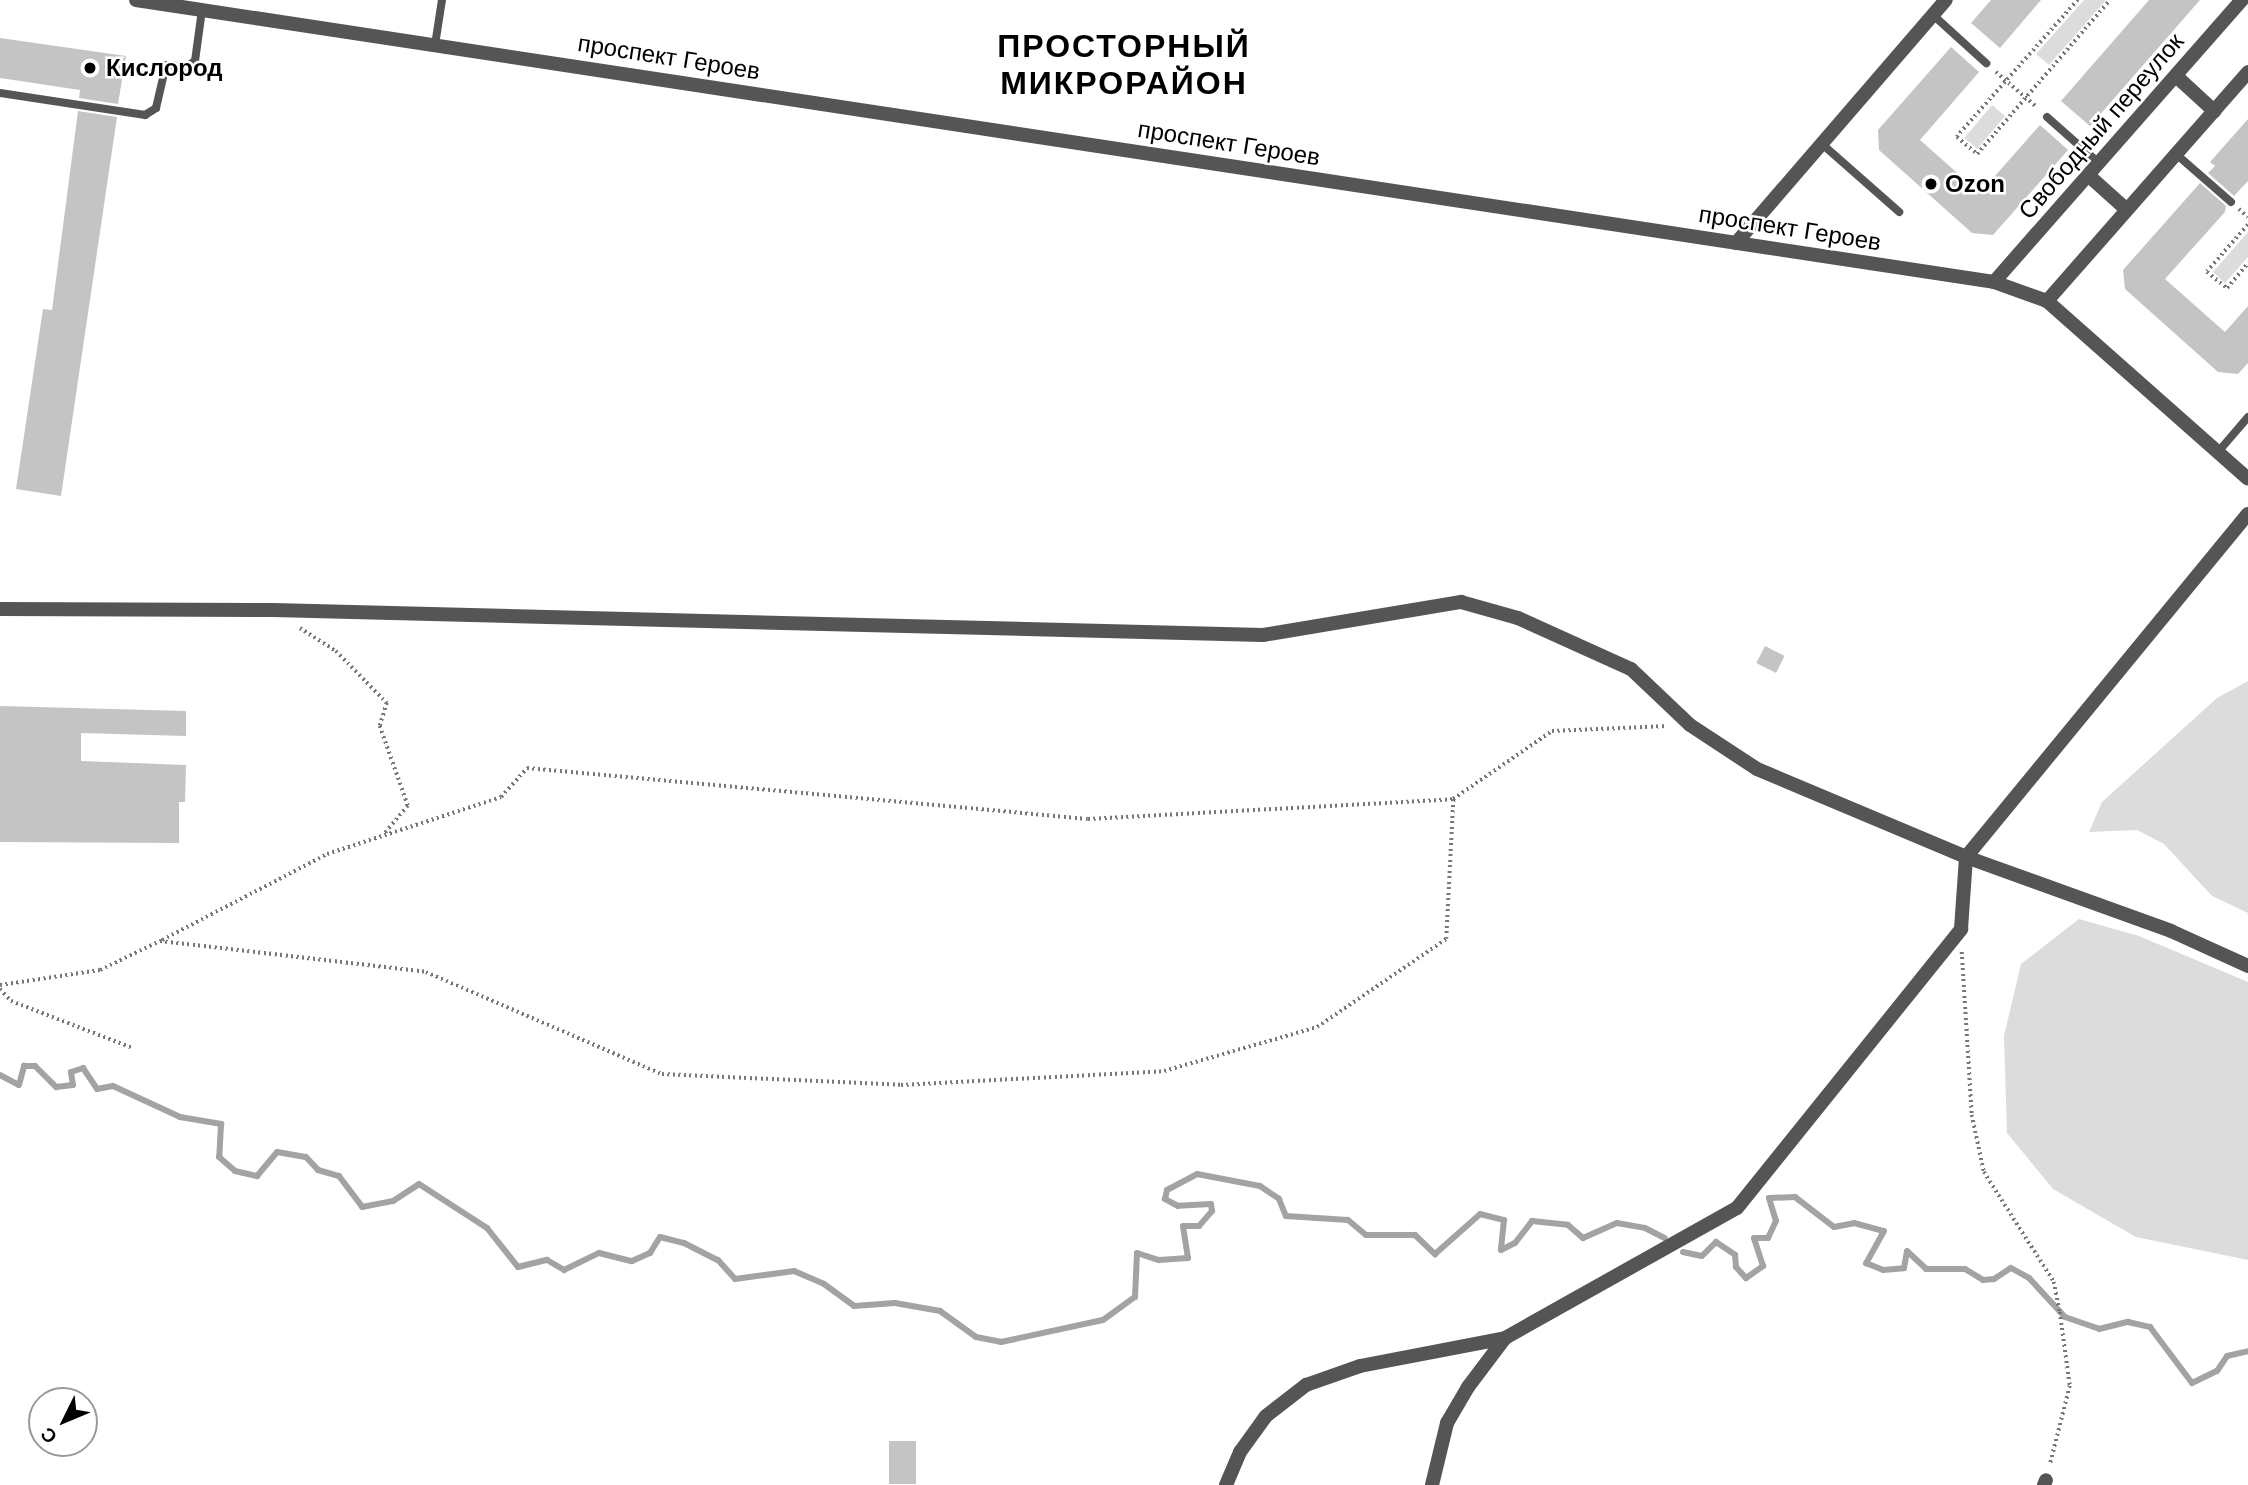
<!DOCTYPE html>
<meta charset="utf-8">
<style>
body{margin:0}
#map{position:relative;width:2248px;height:1485px;overflow:hidden;background:#fff;font-family:Helvetica,sans-serif}
div>[style]{position:absolute}
.green>*{inset:0;background:#dcdcdc;transform-origin:0 0}
.stream>*{height:6px;margin:-3px;padding:0 3px;transform-origin:3px;border-radius:3px;background:#a3a3a3}
.building>*{inset:0;background:#c4c4c4;transform-origin:0 0}
.path>*{height:3.5px;margin-top:-1.75px;transform-origin:0;background:repeating-linear-gradient(90deg,#777 0 2px,transparent 0 5.5px)}
.service>*{height:8px;margin:-4px;padding:0 4px;transform-origin:4px;border-radius:4px;background:#555}
.minor>*{height:14px;margin:-7px;padding:0 7px;transform-origin:7px;border-radius:7px;background:#555}
.tertiary>*{height:14px;margin:-7px;padding:0 7px;transform-origin:7px;border-radius:7px;background:#555}
.dots>*{width:19px;height:19px;translate:-50% -50%;box-sizing:border-box;border:4px solid #fff;border-radius:50%}
span{translate:-50% -50%;white-space:nowrap;text-align:center;line-height:1.15;-webkit-text-stroke:5px #fff;paint-order:stroke}
.street-label{font-size:24px;color:#000}
.poi-label{font-size:24px;color:#000;font-weight:700}
.left{translate:0 -50%;text-align:left}
.district-label{font-size:32px;color:#000;font-weight:700;letter-spacing:2px}
.north{position:absolute;left:28px;top:1387px;width:70px;height:70px;box-sizing:border-box;background:#fff;border:2px solid #999;border-radius:50%;rotate:227deg;font-size:19px;font-weight:700;line-height:28px;text-align:center;color:#000}
.north::after{content:'';display:block;margin:auto;width:24px;height:32px;background:#000;clip-path:polygon(50% 0,100% 100%,50% 72%,0 100%)}
</style>
<div id="map">
<div class="green">
<div style="clip-path:polygon(2084px 0,2106px 0,2049px 65px,2036px 54px)"></div>
<div style="left:1992px;top:105px;width:17px;height:43px;rotate:40deg"></div>
<div style="clip-path:polygon(2248px 232px,2248px 257px,2225px 283px,2213px 272px)"></div>
<div style="clip-path:polygon(2248px 681px,2248px 913px,2212px 896px,2164px 844px,2137px 830px,2089px 832px,2102px 802px,2217px 698px)"></div>
<div style="clip-path:polygon(2079px 919px,2139px 936px,2248px 982px,2248px 1260px,2136px 1237px,2053px 1189px,2007px 1133px,2004px 1036px,2021px 964px)"></div>
</div>
<div class="stream">
<div style="left:0;top:1075px;width:21px;rotate:28deg"></div>
<div style="left:19px;top:1085px;width:20px;rotate:-75deg"></div>
<div style="left:24px;top:1066px;width:11px"></div>
<div style="left:35px;top:1066px;width:30px;rotate:45deg"></div>
<div style="left:56px;top:1087px;width:17px;rotate:-7deg"></div>
<div style="left:73px;top:1085px;width:13px;rotate:-99deg"></div>
<div style="left:71px;top:1072px;width:13px;rotate:-18deg"></div>
<div style="left:83px;top:1068px;width:25px;rotate:56deg"></div>
<div style="left:97px;top:1089px;width:16px;rotate:-11deg"></div>
<div style="left:113px;top:1086px;width:74px;rotate:24.8deg"></div>
<div style="left:180px;top:1117px;width:42px;rotate:9.7deg"></div>
<div style="left:221px;top:1124px;width:33px;rotate:93deg"></div>
<div style="left:219px;top:1157px;width:21px;rotate:41deg"></div>
<div style="left:235px;top:1171px;width:23px;rotate:13deg"></div>
<div style="left:257px;top:1176px;width:31px;rotate:-50deg"></div>
<div style="left:277px;top:1152px;width:29px;rotate:10deg"></div>
<div style="left:306px;top:1157px;width:18px;rotate:47deg"></div>
<div style="left:318px;top:1170px;width:22px;rotate:16deg"></div>
<div style="left:339px;top:1176px;width:39px;rotate:53deg"></div>
<div style="left:362px;top:1207px;width:32px;rotate:-11deg"></div>
<div style="left:393px;top:1201px;width:31px;rotate:-33deg"></div>
<div style="left:419px;top:1184px;width:81px;rotate:32.9deg"></div>
<div style="left:487px;top:1228px;width:50px;rotate:51.5deg"></div>
<div style="left:518px;top:1267px;width:30px;rotate:-14deg"></div>
<div style="left:547px;top:1260px;width:20px;rotate:30deg"></div>
<div style="left:564px;top:1270px;width:39px;rotate:-26deg"></div>
<div style="left:599px;top:1253px;width:34px;rotate:14deg"></div>
<div style="left:632px;top:1261px;width:20px;rotate:-24deg"></div>
<div style="left:650px;top:1253px;width:19px;rotate:-58deg"></div>
<div style="left:660px;top:1237px;width:25px;rotate:14deg"></div>
<div style="left:684px;top:1243px;width:38px;rotate:27deg"></div>
<div style="left:718px;top:1260px;width:25px;rotate:48deg"></div>
<div style="left:735px;top:1279px;width:60px;rotate:-7.7deg"></div>
<div style="left:794px;top:1271px;width:33px;rotate:23deg"></div>
<div style="left:824px;top:1284px;width:37px;rotate:36deg"></div>
<div style="left:854px;top:1306px;width:41px;rotate:-4.2deg"></div>
<div style="left:895px;top:1303px;width:46px;rotate:10.1deg"></div>
<div style="left:940px;top:1311px;width:44px;rotate:35.8deg"></div>
<div style="left:976px;top:1337px;width:25px;rotate:11deg"></div>
<div style="left:1001px;top:1342px;width:104px;rotate:-12.2deg"></div>
<div style="left:1103px;top:1320px;width:39px;rotate:-36deg"></div>
<div style="left:1135px;top:1297px;width:44px;rotate:-87.4deg"></div>
<div style="left:1137px;top:1253px;width:23px;rotate:18deg"></div>
<div style="left:1159px;top:1260px;width:29px;rotate:-4deg"></div>
<div style="left:1188px;top:1258px;width:32px;rotate:-99deg"></div>
<div style="left:1183px;top:1226px;width:16px"></div>
<div style="left:1199px;top:1226px;width:20px;rotate:-49deg"></div>
<div style="left:1212px;top:1211px;width:7px;rotate:-98deg"></div>
<div style="left:1211px;top:1204px;width:33px;rotate:177deg"></div>
<div style="left:1178px;top:1206px;width:15px;rotate:-152deg"></div>
<div style="left:1165px;top:1199px;width:9px;rotate:-77deg"></div>
<div style="left:1167px;top:1190px;width:34px;rotate:-28deg"></div>
<div style="left:1197px;top:1174px;width:64px;rotate:10.8deg"></div>
<div style="left:1260px;top:1186px;width:23px;rotate:34deg"></div>
<div style="left:1279px;top:1199px;width:18px;rotate:68deg"></div>
<div style="left:1286px;top:1216px;width:62px;rotate:3.7deg"></div>
<div style="left:1348px;top:1220px;width:23px;rotate:40deg"></div>
<div style="left:1366px;top:1235px;width:49px"></div>
<div style="left:1415px;top:1235px;width:28px;rotate:44deg"></div>
<div style="left:1435px;top:1254px;width:60px;rotate:-41.6deg"></div>
<div style="left:1480px;top:1214px;width:25px;rotate:14deg"></div>
<div style="left:1504px;top:1220px;width:30px;rotate:96deg"></div>
<div style="left:1501px;top:1250px;width:16px;rotate:-27deg"></div>
<div style="left:1515px;top:1243px;width:28px;rotate:-52deg"></div>
<div style="left:1532px;top:1221px;width:36px;rotate:6deg"></div>
<div style="left:1568px;top:1225px;width:20px;rotate:41deg"></div>
<div style="left:1583px;top:1238px;width:37px;rotate:-24deg"></div>
<div style="left:1617px;top:1223px;width:28px;rotate:10deg"></div>
<div style="left:1645px;top:1228px;width:22px;rotate:27deg"></div>
<div style="left:1683px;top:1252px;width:19px;rotate:12deg"></div>
<div style="left:1702px;top:1256px;width:20px;rotate:-45deg"></div>
<div style="left:1716px;top:1242px;width:23px;rotate:34deg"></div>
<div style="left:1735px;top:1255px;width:12px;rotate:85deg"></div>
<div style="left:1736px;top:1267px;width:15px;rotate:48deg"></div>
<div style="left:1746px;top:1278px;width:21px;rotate:-35deg"></div>
<div style="left:1763px;top:1266px;width:29px;rotate:-108deg"></div>
<div style="left:1754px;top:1238px;width:14px"></div>
<div style="left:1768px;top:1238px;width:19px;rotate:-65deg"></div>
<div style="left:1776px;top:1221px;width:24px;rotate:-107deg"></div>
<div style="left:1769px;top:1198px;width:26px;rotate:-2deg"></div>
<div style="left:1795px;top:1197px;width:49px;rotate:37.6deg"></div>
<div style="left:1834px;top:1227px;width:20px;rotate:-11deg"></div>
<div style="left:1854px;top:1223px;width:31px;rotate:15deg"></div>
<div style="left:1884px;top:1231px;width:37px;rotate:119deg"></div>
<div style="left:1866px;top:1263px;width:18px;rotate:22deg"></div>
<div style="left:1883px;top:1270px;width:21px;rotate:-5deg"></div>
<div style="left:1904px;top:1268px;width:17px;rotate:-80deg"></div>
<div style="left:1907px;top:1251px;width:26px;rotate:43deg"></div>
<div style="left:1926px;top:1269px;width:39px"></div>
<div style="left:1965px;top:1269px;width:21px;rotate:31deg"></div>
<div style="left:1983px;top:1280px;width:11px;rotate:-5deg"></div>
<div style="left:1994px;top:1279px;width:20px;rotate:-33deg"></div>
<div style="left:2011px;top:1268px;width:21px;rotate:29deg"></div>
<div style="left:2029px;top:1278px;width:53px;rotate:47.3deg"></div>
<div style="left:2065px;top:1317px;width:36px;rotate:19deg"></div>
<div style="left:2099px;top:1329px;width:30px;rotate:-14deg"></div>
<div style="left:2128px;top:1322px;width:23px;rotate:13deg"></div>
<div style="left:2150px;top:1327px;width:70px;rotate:53.1deg"></div>
<div style="left:2192px;top:1383px;width:28px;rotate:-26deg"></div>
<div style="left:2217px;top:1371px;width:18px;rotate:-56deg"></div>
<div style="left:2227px;top:1356px;width:22px;rotate:-13deg"></div>
</div>
<div class="building">
<div style="clip-path:polygon(1991px 0,2041px 0,2000px 48px,1971px 23px)"></div>
<div style="clip-path:polygon(2149px 0,2200px 0,2090px 126px,2061px 101px)"></div>
<div style="clip-path:polygon(0 38px,126px 56px,118px 104px,79px 98px,80px 90px,0 78px)"></div>
<div style="clip-path:polygon(1951px 47px,1979px 72px,1920px 140px,1980px 193px,2040px 125px,2068px 150px,1993px 235px,1972px 233px,1879px 150px,1878px 130px)"></div>
<div style="clip-path:polygon(78px 111px,117px 117px,61px 496px,16px 489px,43px 309px,52px 310px)"></div>
<div style="clip-path:polygon(2248px 119px,2248px 181px,2234px 196px,2208px 173px,2215px 166px,2210px 162px)"></div>
<div style="clip-path:polygon(2200px 183px,2226px 206px,2225px 212px,2165px 279px,2225px 332px,2248px 306px,2248px 363px,2238px 374px,2218px 372px,2125px 289px,2123px 270px)"></div>
<div style="left:1765px;top:646px;width:22px;height:19px;rotate:27deg"></div>
<div style="clip-path:polygon(0 706px,186px 711px,186px 736px,81px 733px,81px 761px,186px 765px,185px 802px,179px 802px,179px 843px,0 842px)"></div>
<div style="left:889px;top:1441px;width:27px;height:43px"></div>
</div>
<div class="path">
<div style="left:2078px;top:0;width:183px;rotate:131.5deg"></div>
<div style="left:1957px;top:137px;width:26px;rotate:40deg"></div>
<div style="left:1977px;top:154px;width:203px;rotate:-49.2deg"></div>
<div style="left:1996px;top:72px;width:55px;rotate:40.6deg"></div>
<div style="left:2239px;top:209px;width:12px;rotate:42deg"></div>
<div style="left:2248px;top:225px;width:62px;rotate:131.1deg"></div>
<div style="left:2207px;top:272px;width:26px;rotate:39deg"></div>
<div style="left:2227px;top:288px;width:33px;rotate:-50deg"></div>
<div style="left:300px;top:628px;width:43px;rotate:32.6deg"></div>
<div style="left:336px;top:651px;width:73px;rotate:45.6deg"></div>
<div style="left:387px;top:703px;width:24px;rotate:107deg"></div>
<div style="left:380px;top:726px;width:85px;rotate:70.7deg"></div>
<div style="left:408px;top:806px;width:38px;rotate:130deg"></div>
<div style="left:162px;top:940px;width:186px;rotate:-27.5deg"></div>
<div style="left:327px;top:854px;width:183px;rotate:-18.1deg"></div>
<div style="left:501px;top:797px;width:39px;rotate:-48deg"></div>
<div style="left:527px;top:768px;width:563px;rotate:5.19deg"></div>
<div style="left:1088px;top:819px;width:366px;rotate:-3.1deg"></div>
<div style="left:1453px;top:799px;width:120px;rotate:-34.5deg"></div>
<div style="left:1552px;top:731px;width:115px;rotate:-2.5deg"></div>
<div style="left:1962px;top:952px;width:163px;rotate:86.5deg"></div>
<div style="left:1972px;top:1115px;width:58px;rotate:78.1deg"></div>
<div style="left:1984px;top:1172px;width:130px;rotate:57.5deg"></div>
<div style="left:2054px;top:1282px;width:31px;rotate:79deg"></div>
<div style="left:2060px;top:1312px;width:75px;rotate:82.3deg"></div>
<div style="left:2070px;top:1386px;width:81px;rotate:104.2deg"></div>
<div style="left:0;top:985px;width:101px;rotate:-8.5deg"></div>
<div style="left:100px;top:970px;width:67px;rotate:-25.8deg"></div>
<div style="left:160px;top:941px;width:268px;rotate:6.6deg"></div>
<div style="left:426px;top:972px;width:257px;rotate:23.4deg"></div>
<div style="left:662px;top:1074px;width:239px;rotate:2.6deg"></div>
<div style="left:901px;top:1085px;width:263px;rotate:-3deg"></div>
<div style="left:1164px;top:1071px;width:159px;rotate:-16deg"></div>
<div style="left:1317px;top:1027px;width:156px;rotate:-34.3deg"></div>
<div style="left:1446px;top:939px;width:140px;rotate:-87.1deg"></div>
<div style="left:0;top:989px;width:16px;rotate:47deg"></div>
<div style="left:11px;top:1001px;width:131px;rotate:21.1deg"></div>
</div>
<div class="service">
<div style="left:1933px;top:15px;width:72px;rotate:42.2deg"></div>
<div style="left:435px;top:45px;width:46px;rotate:-81.2deg"></div>
<div style="left:0;top:93px;width:147px;rotate:8.6deg"></div>
<div style="left:145px;top:115px;width:13px;rotate:-32deg"></div>
<div style="left:156px;top:108px;width:44px;rotate:-76.9deg"></div>
<div style="left:166px;top:65px;width:20px;rotate:6deg"></div>
<div style="left:186px;top:67px;width:11px;rotate:-34deg"></div>
<div style="left:195px;top:61px;width:51px;rotate:-82.2deg"></div>
<div style="left:2047px;top:117px;width:69px;rotate:41.5deg"></div>
<div style="left:1822px;top:144px;width:103px;rotate:41.4deg"></div>
<div style="left:2176px;top:154px;width:73px;rotate:41.1deg"></div>
<div style="left:2218px;top:452px;width:46px;rotate:-49.4deg"></div>
</div>
<div class="minor">
<div style="left:2176px;top:76px;width:52px;rotate:42.6deg"></div>
<div style="left:2088px;top:175px;width:52px;rotate:41.9deg"></div>
<div style="left:1736px;top:243px;width:321px;rotate:-49.2deg"></div>
<div style="left:1994px;top:282px;width:376px;rotate:-48.7deg"></div>
<div style="left:2047px;top:301px;width:305px;rotate:-48.7deg"></div>
<div style="left:0;top:609px;width:273px;rotate:0.2deg"></div>
<div style="left:273px;top:610px;width:990px;rotate:1.45deg"></div>
<div style="left:1263px;top:635px;width:201px;rotate:-9.5deg"></div>
<div style="left:1461px;top:602px;width:59px;rotate:15.7deg"></div>
<div style="left:1518px;top:618px;width:124px;rotate:24.3deg"></div>
<div style="left:1631px;top:669px;width:81px;rotate:43.5deg"></div>
<div style="left:1690px;top:725px;width:80px;rotate:33.3deg"></div>
<div style="left:1757px;top:769px;width:227px;rotate:22.8deg"></div>
<div style="left:1966px;top:857px;width:218px;rotate:19.8deg"></div>
<div style="left:2171px;top:931px;width:85px;rotate:24.4deg"></div>
<div style="left:1226px;top:1485px;width:36px;rotate:-67deg"></div>
<div style="left:1240px;top:1452px;width:44px;rotate:-54.2deg"></div>
<div style="left:1266px;top:1416px;width:51px;rotate:-37.8deg"></div>
<div style="left:1306px;top:1385px;width:57px;rotate:-19.4deg"></div>
<div style="left:1360px;top:1366px;width:148px;rotate:-10.9deg"></div>
<div style="left:1432px;top:1485px;width:64px;rotate:-76.4deg"></div>
<div style="left:1447px;top:1423px;width:42px;rotate:-59.7deg"></div>
<div style="left:1468px;top:1387px;width:61px;rotate:-52.9deg"></div>
<div style="left:1505px;top:1338px;width:266px;rotate:-29.3deg"></div>
<div style="left:1737px;top:1208px;width:358px;rotate:-51.2deg"></div>
<div style="left:1961px;top:929px;width:72px;rotate:-86deg"></div>
<div style="left:1966px;top:857px;width:444px;rotate:-50.6deg"></div>
<div style="left:2044px;top:1485px;width:5px;rotate:-68deg"></div>
</div>
<div class="tertiary">
<div style="left:136px;top:0;width:1879px;rotate:8.63deg"></div>
<div style="left:1994px;top:282px;width:56px;rotate:19.7deg"></div>
<div style="left:2047px;top:301px;width:268px;rotate:41.5deg"></div>
</div>
<div class="dots">
<div style="left:90px;top:68px;background:#000"></div>
<div style="left:1931px;top:184px;background:#000"></div>
</div>
<div class="street-label">
<span style="left:669px;top:57px;rotate:9deg">проспект Героев</span>
<span style="left:2101px;top:126px;rotate:-49deg">Свободный переулок</span>
<span style="left:1229px;top:143px;rotate:9deg">проспект Героев</span>
<span style="left:1790px;top:228px;rotate:9deg">проспект Героев</span>
</div>
<div class="poi-label">
<span class="left" style="left:106px;top:68px">Кислород</span>
<span class="left" style="left:1945px;top:184px">Ozon</span>
</div>
<div class="district-label">
<span style="left:1124px;top:65px">ПРОСТОРНЫЙ<br>МИКРОРАЙОН</span>
</div>
<div class="north">С</div>
</div>
